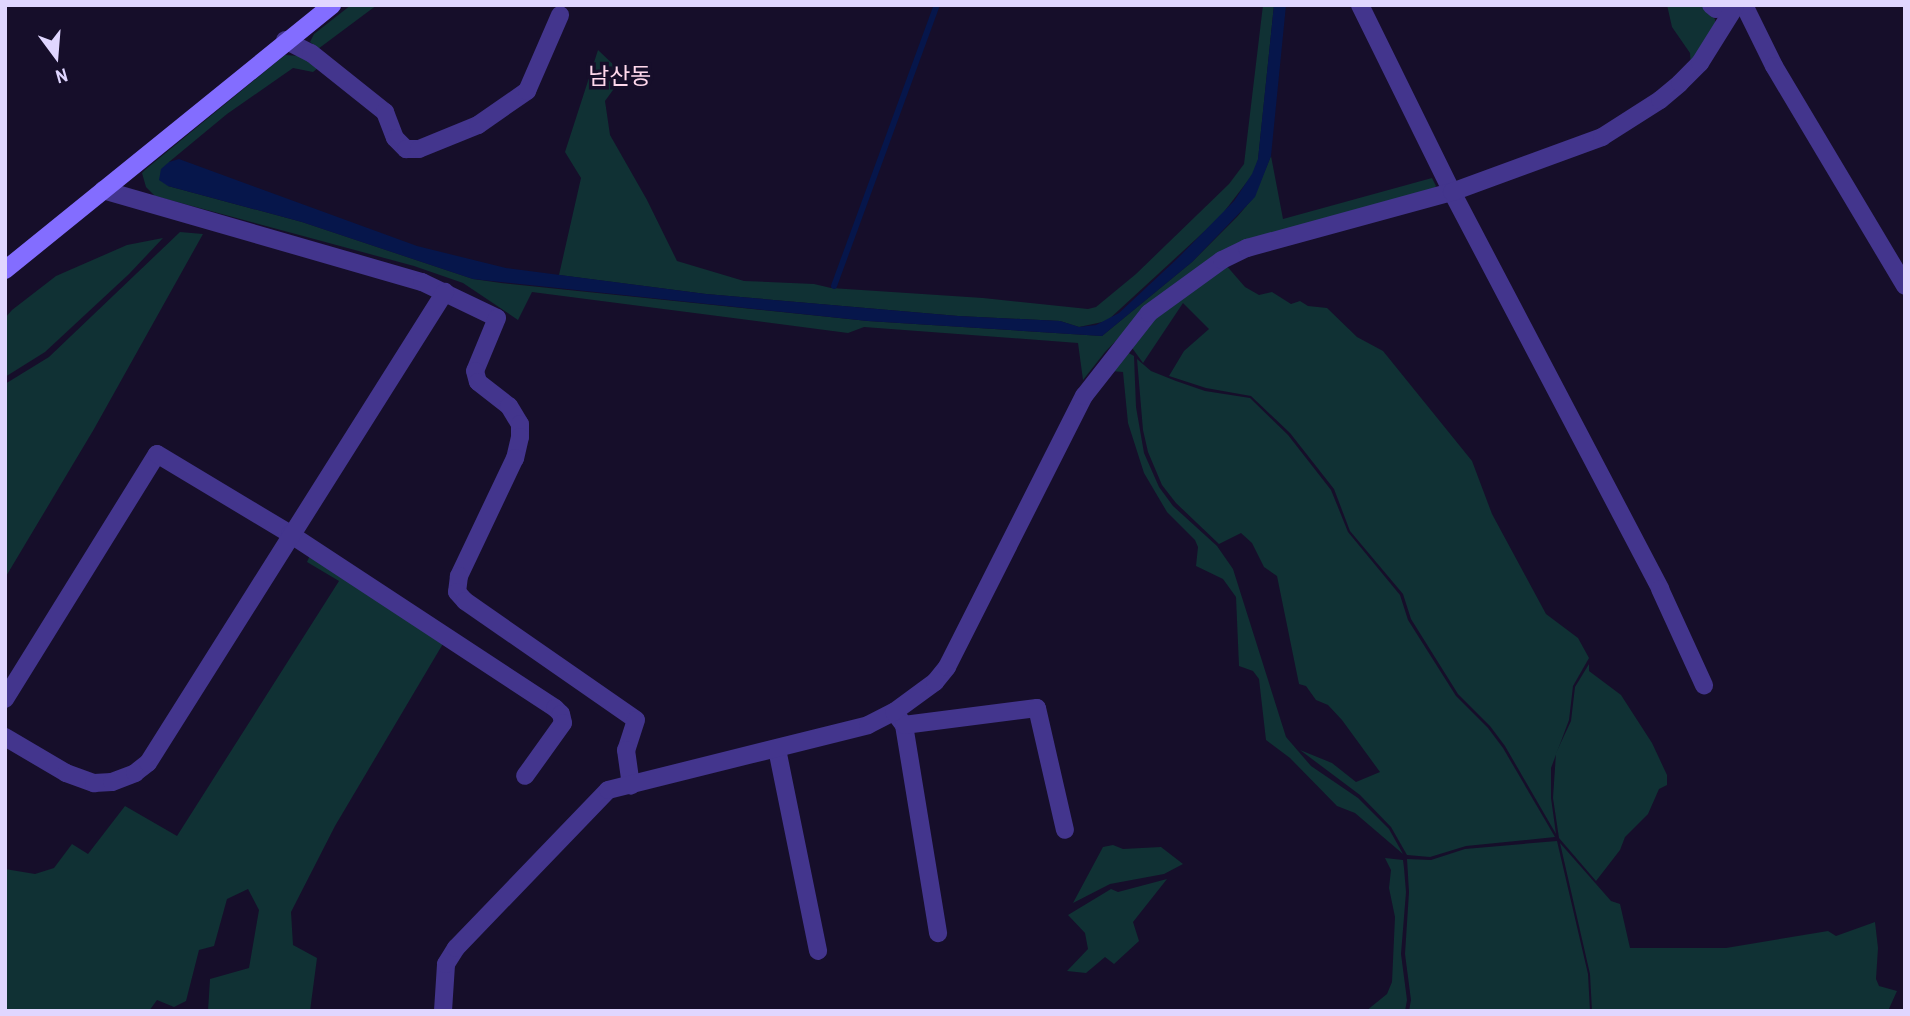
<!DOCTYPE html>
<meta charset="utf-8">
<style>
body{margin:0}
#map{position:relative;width:1910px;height:1016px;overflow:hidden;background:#160e2a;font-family:"Archivo Narrow","Noto Sans KR",sans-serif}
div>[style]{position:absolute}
.green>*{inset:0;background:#103134}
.water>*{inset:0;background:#06164b}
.stream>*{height:6px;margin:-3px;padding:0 3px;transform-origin:3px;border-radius:3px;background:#06164b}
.street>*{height:18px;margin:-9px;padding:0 9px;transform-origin:9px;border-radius:9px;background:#43358d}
.secondary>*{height:18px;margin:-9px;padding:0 9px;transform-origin:9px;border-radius:9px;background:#836dff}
span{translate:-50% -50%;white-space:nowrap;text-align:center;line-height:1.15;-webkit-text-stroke:7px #160e2a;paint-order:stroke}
.quarter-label{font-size:23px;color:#ffd8ec}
.frame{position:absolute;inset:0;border:7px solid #e0d6ff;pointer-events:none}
.north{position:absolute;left:21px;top:21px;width:70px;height:70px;-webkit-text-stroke:5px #160e2a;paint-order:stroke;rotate:164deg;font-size:19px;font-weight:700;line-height:28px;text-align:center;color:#e0d6ff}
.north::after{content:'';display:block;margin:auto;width:24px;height:32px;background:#e0d6ff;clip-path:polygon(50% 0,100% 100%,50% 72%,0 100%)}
</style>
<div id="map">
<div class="green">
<div style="clip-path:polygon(351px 5px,377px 5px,318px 49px,310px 42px,314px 34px)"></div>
<div style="clip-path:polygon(1263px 5px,1274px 5px,1258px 160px,1253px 174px,1220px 217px,1107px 321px,1079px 327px,1060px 321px,958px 316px,706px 294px,559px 275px,581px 178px,565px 152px,598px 50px,617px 68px,621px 79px,605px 101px,610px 135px,647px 200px,677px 261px,744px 281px,814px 284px,831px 288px,983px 298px,1088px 309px,1096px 307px,1136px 274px,1229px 184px,1244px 164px)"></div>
<div style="clip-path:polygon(1667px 5px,1701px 5px,1715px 19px,1715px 27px,1691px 67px,1690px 53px,1672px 27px)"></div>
<div style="clip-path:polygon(285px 55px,300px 56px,318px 68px,313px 72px,293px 68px,227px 114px,169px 162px,168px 186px,302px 222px,473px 279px,501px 283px,868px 321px,1102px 336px,1192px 262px,1237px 217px,1254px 197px,1271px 156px,1283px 219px,1432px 178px,1436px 186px,1434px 190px,1267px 237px,1142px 314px,1105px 352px,1083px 380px,1078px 343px,864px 327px,848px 333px,532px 292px,518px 320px,463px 283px,414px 266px,155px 196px,146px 187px,142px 173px,146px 169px)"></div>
<div style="clip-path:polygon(180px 232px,203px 234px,94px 429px,5px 578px,5px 384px,49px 357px)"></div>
<div style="clip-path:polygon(163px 238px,129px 274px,45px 352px,5px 377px,5px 318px,12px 310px,56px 276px,127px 245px)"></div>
<div style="clip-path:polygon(1225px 264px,1245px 287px,1259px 295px,1272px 292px,1291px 304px,1300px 301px,1308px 306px,1327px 308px,1357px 337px,1383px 351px,1472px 461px,1492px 514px,1546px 614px,1578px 638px,1589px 658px,1573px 686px,1569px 720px,1551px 768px,1551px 798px,1556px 834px,1505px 746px,1490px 726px,1458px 694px,1411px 619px,1403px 594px,1350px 531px,1334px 489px,1290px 433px,1251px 396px,1206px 388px,1169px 376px,1184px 351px,1209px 329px,1183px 303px,1143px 363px,1130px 345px,1148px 320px)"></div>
<div style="clip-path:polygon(1125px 351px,1134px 356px,1136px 407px,1144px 453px,1159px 487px,1173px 506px,1217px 546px,1233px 569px,1286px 737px,1311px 766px,1358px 798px,1389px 829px,1403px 854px,1355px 813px,1337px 806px,1290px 758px,1266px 740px,1259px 679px,1253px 671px,1239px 666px,1236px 597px,1223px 579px,1196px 566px,1198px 547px,1195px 540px,1167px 512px,1144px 473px,1128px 423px,1123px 372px,1111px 371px)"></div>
<div style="clip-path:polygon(1137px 359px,1151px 371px,1176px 381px,1205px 391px,1250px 398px,1288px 435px,1331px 490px,1348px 532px,1400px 595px,1408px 620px,1456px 696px,1488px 728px,1503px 748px,1555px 837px,1466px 846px,1430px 857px,1407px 855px,1391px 827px,1360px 795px,1300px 750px,1332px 763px,1356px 782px,1380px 772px,1342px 720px,1328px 705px,1316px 700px,1306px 686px,1299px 684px,1277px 576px,1264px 567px,1252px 543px,1241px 533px,1219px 544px,1176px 503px,1162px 485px,1148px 452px,1143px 430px)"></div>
<div style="clip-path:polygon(312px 551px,444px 642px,335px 826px,291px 912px,293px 945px,317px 958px,310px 1011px,208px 1011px,210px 979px,249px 968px,259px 910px,248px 889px,227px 899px,214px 946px,199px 950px,186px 1001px,174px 1007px,157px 1000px,149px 1011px,5px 1011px,5px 869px,35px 874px,54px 868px,72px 844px,88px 854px,125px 806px,177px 836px,339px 581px,307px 562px)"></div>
<div style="clip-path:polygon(1589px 664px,1589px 671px,1621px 695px,1652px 743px,1667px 775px,1667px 785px,1659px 789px,1648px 814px,1625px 837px,1620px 850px,1596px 881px,1559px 838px,1553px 798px,1556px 753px,1571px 721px,1575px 687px)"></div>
<div style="clip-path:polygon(1557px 841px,1588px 974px,1590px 1011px,1409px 1011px,1411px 1000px,1405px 954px,1409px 892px,1407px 859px,1431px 860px,1465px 849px)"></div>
<div style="clip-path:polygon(1560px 843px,1611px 901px,1620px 904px,1630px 948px,1726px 948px,1828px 931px,1836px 936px,1875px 922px,1878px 948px,1876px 979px,1879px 986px,1897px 991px,1888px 1011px,1592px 1011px,1590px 974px)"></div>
<div style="clip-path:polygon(1113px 845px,1123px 849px,1161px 847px,1183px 864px,1164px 874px,1110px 884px,1073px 903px,1103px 847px)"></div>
<div style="clip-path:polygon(1385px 858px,1403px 860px,1404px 868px,1406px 892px,1401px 954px,1407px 1000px,1405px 1011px,1366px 1011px,1387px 994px,1392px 982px,1395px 917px,1389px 888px,1391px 870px)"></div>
<div style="clip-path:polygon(1167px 879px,1133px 922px,1139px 941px,1114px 964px,1105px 957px,1086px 973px,1067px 971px,1088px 949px,1085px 933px,1068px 915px,1111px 889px,1118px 892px)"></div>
</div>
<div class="water">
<div style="clip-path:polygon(1274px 5px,1286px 5px,1271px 156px,1255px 197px,1192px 262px,1102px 336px,868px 321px,473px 279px,302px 222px,168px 186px,159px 180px,161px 169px,169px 162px,179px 159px,417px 246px,506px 268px,706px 294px,958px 316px,1060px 321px,1079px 327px,1096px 325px,1119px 313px,1178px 258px,1234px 201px,1252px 174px,1258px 159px)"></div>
</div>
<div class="stream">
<div style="left:834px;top:286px;width:299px;rotate:-69.9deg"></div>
</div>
<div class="street">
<div style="left:1360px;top:5px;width:208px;rotate:63.8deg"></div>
<div style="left:1452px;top:192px;width:448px;rotate:62.3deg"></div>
<div style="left:1660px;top:589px;width:106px;rotate:65.4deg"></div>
<div style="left:1711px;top:5px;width:6px;rotate:39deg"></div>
<div style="left:1716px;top:9px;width:23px;rotate:-10deg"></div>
<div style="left:1744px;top:5px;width:68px;rotate:63.8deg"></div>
<div style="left:1774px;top:66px;width:256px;rotate:59.2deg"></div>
<div style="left:285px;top:40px;width:29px;rotate:27deg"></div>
<div style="left:311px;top:53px;width:95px;rotate:38.6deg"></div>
<div style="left:385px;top:112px;width:28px;rotate:69deg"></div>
<div style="left:395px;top:138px;width:16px;rotate:45deg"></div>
<div style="left:406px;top:149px;width:13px"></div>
<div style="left:419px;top:149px;width:64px;rotate:-22.1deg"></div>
<div style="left:478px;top:125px;width:60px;rotate:-34.8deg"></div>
<div style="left:527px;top:91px;width:83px;rotate:-66.5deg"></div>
<div style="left:103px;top:190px;width:332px;rotate:16.1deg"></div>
<div style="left:422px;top:282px;width:83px;rotate:25.6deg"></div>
<div style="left:497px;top:318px;width:57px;rotate:112.5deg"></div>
<div style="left:475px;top:371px;width:11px;rotate:75deg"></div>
<div style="left:478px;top:382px;width:39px;rotate:38deg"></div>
<div style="left:509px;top:406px;width:21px;rotate:59deg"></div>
<div style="left:520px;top:424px;width:13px;rotate:90deg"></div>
<div style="left:520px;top:437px;width:22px;rotate:103deg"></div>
<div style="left:515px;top:458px;width:131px;rotate:115.4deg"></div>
<div style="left:459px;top:576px;width:16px;rotate:97deg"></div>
<div style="left:457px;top:592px;width:12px;rotate:48deg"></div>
<div style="left:465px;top:601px;width:208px;rotate:34.8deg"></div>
<div style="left:636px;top:720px;width:32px;rotate:108deg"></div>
<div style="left:626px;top:750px;width:36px;rotate:82deg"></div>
<div style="left:5px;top:699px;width:288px;rotate:-58.2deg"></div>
<div style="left:157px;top:454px;width:155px;rotate:31deg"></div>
<div style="left:290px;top:534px;width:317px;rotate:33.3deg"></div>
<div style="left:555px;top:708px;width:8px;rotate:45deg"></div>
<div style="left:561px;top:714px;width:9px;rotate:77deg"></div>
<div style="left:563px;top:723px;width:65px;rotate:125.6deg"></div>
<div style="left:898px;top:717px;width:10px;rotate:53deg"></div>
<div style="left:904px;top:725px;width:211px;rotate:80.7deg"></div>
<div style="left:904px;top:725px;width:134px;rotate:-7.3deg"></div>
<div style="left:1037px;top:708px;width:125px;rotate:77.1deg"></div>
<div style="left:5px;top:737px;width:71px;rotate:30.5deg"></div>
<div style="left:66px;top:773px;width:30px;rotate:20deg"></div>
<div style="left:94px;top:783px;width:18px;rotate:-3deg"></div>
<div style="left:112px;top:782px;width:25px;rotate:-21deg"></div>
<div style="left:135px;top:773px;width:16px;rotate:-38deg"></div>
<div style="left:148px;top:763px;width:557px;rotate:-57.77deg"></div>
<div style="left:777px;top:749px;width:206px;rotate:78.5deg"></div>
<div style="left:443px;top:1011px;width:47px;rotate:-86.3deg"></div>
<div style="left:446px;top:964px;width:19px;rotate:-58deg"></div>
<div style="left:456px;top:948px;width:219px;rotate:-46.1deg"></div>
<div style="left:608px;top:790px;width:268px;rotate:-14deg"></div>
<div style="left:868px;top:725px;width:29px;rotate:-27deg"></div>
<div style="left:894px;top:712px;width:51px;rotate:-36.2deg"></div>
<div style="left:935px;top:682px;width:19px;rotate:-51deg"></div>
<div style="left:947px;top:667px;width:304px;rotate:-63.2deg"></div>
<div style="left:1084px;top:396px;width:105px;rotate:-51.9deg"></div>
<div style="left:1149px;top:313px;width:90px;rotate:-36deg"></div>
<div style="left:1222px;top:260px;width:28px;rotate:-26deg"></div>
<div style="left:1247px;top:248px;width:213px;rotate:-15.3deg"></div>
<div style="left:1452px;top:192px;width:160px;rotate:-20.1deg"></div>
<div style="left:1602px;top:137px;width:69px;rotate:-32.5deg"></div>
<div style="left:1660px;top:100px;width:26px;rotate:-40deg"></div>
<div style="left:1680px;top:83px;width:28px;rotate:-45deg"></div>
<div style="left:1700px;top:63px;width:66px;rotate:-58deg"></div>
</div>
<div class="secondary">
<div style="left:5px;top:270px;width:421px;rotate:-39deg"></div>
</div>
<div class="quarter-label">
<span style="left:620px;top:76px">남산동</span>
</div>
<div class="frame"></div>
<div class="north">N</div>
</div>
